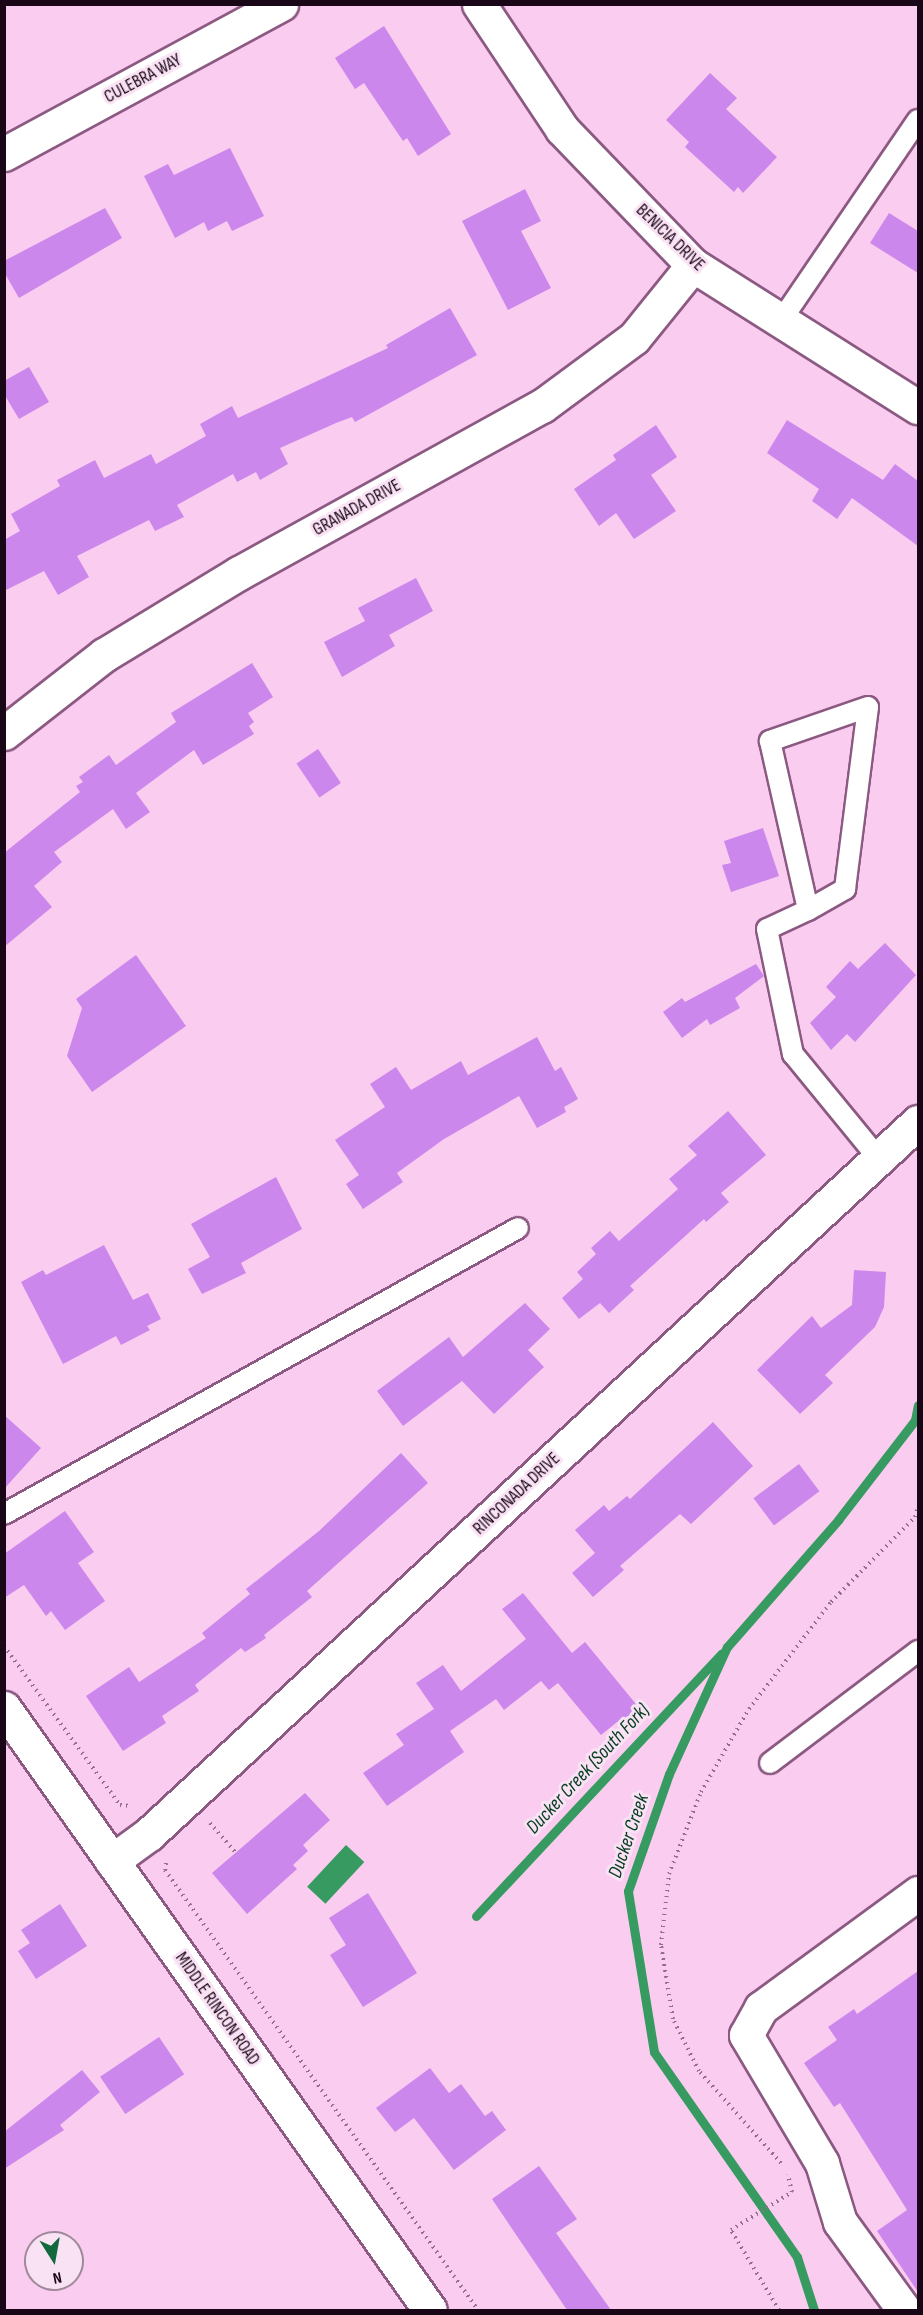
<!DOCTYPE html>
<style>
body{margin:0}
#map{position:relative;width:923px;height:2315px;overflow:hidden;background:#faccef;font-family:"Sofia Sans Condensed",sans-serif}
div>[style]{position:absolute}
.water>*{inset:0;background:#379a61;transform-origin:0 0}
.stream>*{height:9px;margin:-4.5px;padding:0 4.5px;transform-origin:4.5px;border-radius:4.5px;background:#379a61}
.building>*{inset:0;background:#cc87ec;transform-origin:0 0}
.path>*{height:4px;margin-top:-2px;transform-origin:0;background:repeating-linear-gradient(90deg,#916f8a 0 1.5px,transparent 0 6px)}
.roads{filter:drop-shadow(2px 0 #8b5981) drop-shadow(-2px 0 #8b5981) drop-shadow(0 2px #8b5981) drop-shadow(0 -2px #8b5981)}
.service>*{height:20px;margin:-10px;padding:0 10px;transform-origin:10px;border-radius:10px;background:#fff}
.minor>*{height:33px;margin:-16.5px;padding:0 16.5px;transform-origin:16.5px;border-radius:16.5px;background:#fff}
.tertiary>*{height:33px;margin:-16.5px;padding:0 16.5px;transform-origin:16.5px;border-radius:16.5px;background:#fff}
span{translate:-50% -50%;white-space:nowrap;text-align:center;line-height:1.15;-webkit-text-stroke:6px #f9e2f3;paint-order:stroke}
.street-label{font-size:18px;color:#190616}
.water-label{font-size:20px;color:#043c1f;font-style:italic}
.frame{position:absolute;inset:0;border:6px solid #190616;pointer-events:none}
.north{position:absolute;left:24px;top:2231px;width:60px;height:60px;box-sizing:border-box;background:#f9e2f3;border:2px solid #9f8a9b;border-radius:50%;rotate:169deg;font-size:16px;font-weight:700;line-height:24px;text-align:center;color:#190616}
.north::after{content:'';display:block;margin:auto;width:21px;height:27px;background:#12693c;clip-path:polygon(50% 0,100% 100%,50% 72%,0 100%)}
</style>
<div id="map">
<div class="water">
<div style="left:346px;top:1845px;width:25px;height:57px;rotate:43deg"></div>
</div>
<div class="stream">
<div style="left:476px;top:1916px;width:360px;rotate:-46.9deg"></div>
<div style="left:814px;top:2310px;width:56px;rotate:-107.8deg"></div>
<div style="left:797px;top:2257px;width:250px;rotate:-124.9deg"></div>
<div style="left:654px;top:2052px;width:163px;rotate:-99.2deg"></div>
<div style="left:628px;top:1891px;width:124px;rotate:-70.7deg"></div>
<div style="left:669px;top:1774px;width:140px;rotate:-65.5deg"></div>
<div style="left:727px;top:1647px;width:169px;rotate:-48.8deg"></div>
<div style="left:838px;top:1520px;width:126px;rotate:-52.4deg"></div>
<div style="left:915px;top:1420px;width:15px;rotate:-79deg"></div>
</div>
<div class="building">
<div style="clip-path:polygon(384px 26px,451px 134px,418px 156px,407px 138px,403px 141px,364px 83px,355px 89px,335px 58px)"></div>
<div style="clip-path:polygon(710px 73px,737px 98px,726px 109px,777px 157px,743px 193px,738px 187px,734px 192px,685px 147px,689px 142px,666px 120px)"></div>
<div style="clip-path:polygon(230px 148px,264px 216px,232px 231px,227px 221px,208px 231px,204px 222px,175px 238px,144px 176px,168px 164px,174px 175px)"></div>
<div style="clip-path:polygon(525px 189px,541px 221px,521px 231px,551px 288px,508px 310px,462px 221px)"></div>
<div style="clip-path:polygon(105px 208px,122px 238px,19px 298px,4px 272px,4px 261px)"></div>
<div style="clip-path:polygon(889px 213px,918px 231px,918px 273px,870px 243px)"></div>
<div style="clip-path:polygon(450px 308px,477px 355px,355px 422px,352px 417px,336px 423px,280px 448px,288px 464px,260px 480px,256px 472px,237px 482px,233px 474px,177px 505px,184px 517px,155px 531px,149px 520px,77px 556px,89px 577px,58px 595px,44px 571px,4px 591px,4px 540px,20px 531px,11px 514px,60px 486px,57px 480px,95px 460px,104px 478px,151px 454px,156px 464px,206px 436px,200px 424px,232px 406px,238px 418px,388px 348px,386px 345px)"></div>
<div style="clip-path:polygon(29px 367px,49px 402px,19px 419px,4px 394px,4px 381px)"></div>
<div style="clip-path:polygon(787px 420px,883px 480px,895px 464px,918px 481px,918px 546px,852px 498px,837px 519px,812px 501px,819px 489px,767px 453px)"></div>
<div style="clip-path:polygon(656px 425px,677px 457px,651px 475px,676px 511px,634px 539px,616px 513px,599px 526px,574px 489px,616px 460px,613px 455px)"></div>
<div style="clip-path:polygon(416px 578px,433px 611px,389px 635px,395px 646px,342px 677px,324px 642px,365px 621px,358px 608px)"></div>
<div style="clip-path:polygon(252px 663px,273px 697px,248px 713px,254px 722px,249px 726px,254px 734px,203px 765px,194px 750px,136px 793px,150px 812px,126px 829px,113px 809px,54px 852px,62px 862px,34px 886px,52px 907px,4px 947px,4px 853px,80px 792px,76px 786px,83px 782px,79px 777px,109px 755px,116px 765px,176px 722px,171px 713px)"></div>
<div style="left:318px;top:749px;width:41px;height:26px;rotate:56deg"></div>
<div style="clip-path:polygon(763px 828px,779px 876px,731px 892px,722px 865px,731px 863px,724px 841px)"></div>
<div style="clip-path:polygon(885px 943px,916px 975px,855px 1042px,847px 1034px,831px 1050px,810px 1023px,836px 997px,826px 987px,850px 961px,858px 969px)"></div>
<div style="clip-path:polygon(136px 955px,186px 1026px,92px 1092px,67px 1056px,82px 1008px,76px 999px)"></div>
<div style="clip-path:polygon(756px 964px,764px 976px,735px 998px,740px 1008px,710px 1025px,707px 1019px,682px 1038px,663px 1012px,682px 998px,685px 1002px)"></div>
<div style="clip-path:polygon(537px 1037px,555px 1071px,561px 1067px,578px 1099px,564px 1107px,566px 1112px,537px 1128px,519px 1096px,444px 1139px,397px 1173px,403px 1182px,363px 1209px,346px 1184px,359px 1175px,335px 1140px,385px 1107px,370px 1084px,396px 1067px,411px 1090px,461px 1061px,468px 1075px)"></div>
<div style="clip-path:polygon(728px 1111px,766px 1155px,721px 1193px,729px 1202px,706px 1222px,704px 1219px,630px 1286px,634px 1290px,609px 1313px,600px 1303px,579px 1319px,562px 1298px,583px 1279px,577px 1272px,596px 1254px,591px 1248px,610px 1231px,619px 1241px,678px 1189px,669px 1179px,697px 1155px,688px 1146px)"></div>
<div style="clip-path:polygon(276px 1177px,302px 1229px,241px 1263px,246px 1273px,202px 1294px,188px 1269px,210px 1257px,191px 1224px)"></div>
<div style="clip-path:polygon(104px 1245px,133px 1300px,148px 1293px,161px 1319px,147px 1326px,150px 1330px,121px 1345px,116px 1336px,63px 1364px,21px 1282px,43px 1270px,46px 1275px)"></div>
<div style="clip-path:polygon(854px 1270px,886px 1272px,884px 1307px,875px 1327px,825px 1375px,833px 1383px,800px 1414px,757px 1370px,812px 1316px,821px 1328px,852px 1305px)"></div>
<div style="clip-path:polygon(525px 1303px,550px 1329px,528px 1350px,544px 1367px,494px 1414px,462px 1381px,403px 1426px,377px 1391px,449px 1337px,463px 1357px)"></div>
<div style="clip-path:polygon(4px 1415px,41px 1448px,4px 1489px)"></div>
<div style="clip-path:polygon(713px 1422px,753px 1466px,691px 1524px,680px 1514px,620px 1566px,624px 1570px,593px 1597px,572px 1573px,595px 1553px,575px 1530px,604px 1505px,609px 1511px,627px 1496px,630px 1499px)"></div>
<div style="clip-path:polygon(401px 1453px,428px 1483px,307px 1591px,312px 1597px,264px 1635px,266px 1638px,245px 1652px,241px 1648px,195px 1685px,199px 1691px,162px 1716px,166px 1723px,123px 1751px,86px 1696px,129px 1667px,139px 1682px,206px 1638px,202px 1633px,250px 1594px,246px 1589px,319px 1531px)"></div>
<div style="left:799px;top:1464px;width:34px;height:57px;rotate:53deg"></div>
<div style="clip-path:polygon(65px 1511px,94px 1552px,78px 1563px,105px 1601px,65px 1630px,51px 1611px,46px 1616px,24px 1585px,4px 1598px,4px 1554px)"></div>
<div style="clip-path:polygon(523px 1593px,572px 1653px,585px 1642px,645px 1715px,625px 1731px,617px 1722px,601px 1735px,558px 1683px,549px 1690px,541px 1681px,504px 1710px,496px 1699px,450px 1731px,464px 1752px,387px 1806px,363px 1773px,404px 1745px,396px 1734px,434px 1709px,416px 1683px,443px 1665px,461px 1691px,526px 1639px,502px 1609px)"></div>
<div style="clip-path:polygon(305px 1793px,330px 1820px,303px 1845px,308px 1851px,293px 1865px,297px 1869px,247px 1914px,212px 1873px)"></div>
<div style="clip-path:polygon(368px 1893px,417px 1973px,363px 2007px,330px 1955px,346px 1945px,329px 1918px)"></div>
<div style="clip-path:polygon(60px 1904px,87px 1946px,36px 1979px,18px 1951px,30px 1943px,21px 1930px)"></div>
<div style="clip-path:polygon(918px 1971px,918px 2292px,877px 2231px,907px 2210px,840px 2103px,834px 2107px,804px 2063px,837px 2040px,828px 2027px,854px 2009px,857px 2014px)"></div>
<div style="left:159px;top:2037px;width:45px;height:71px;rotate:56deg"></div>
<div style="clip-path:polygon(430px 2068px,449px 2093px,461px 2084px,485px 2116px,492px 2111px,506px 2130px,454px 2170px,414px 2118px,395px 2132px,376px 2108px)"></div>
<div style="clip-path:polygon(82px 2070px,100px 2092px,60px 2125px,64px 2130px,4px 2169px,4px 2132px)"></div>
<div style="clip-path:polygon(539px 2166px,577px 2219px,556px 2233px,611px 2310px,567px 2310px,492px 2199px)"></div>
</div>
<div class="path">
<div style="left:4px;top:1646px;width:197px;rotate:53.9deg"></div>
<div style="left:120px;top:1805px;width:10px;rotate:6deg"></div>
<div style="left:210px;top:1823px;width:40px;rotate:49deg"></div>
<div style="left:166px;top:1863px;width:7px;rotate:98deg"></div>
<div style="left:165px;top:1870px;width:540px;rotate:54.57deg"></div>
<div style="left:781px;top:2163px;width:123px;rotate:-131.7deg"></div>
<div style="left:699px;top:2071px;width:58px;rotate:-116.6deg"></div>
<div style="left:673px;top:2019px;width:75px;rotate:-99.2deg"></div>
<div style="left:661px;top:1945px;width:71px;rotate:-83.6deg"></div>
<div style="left:669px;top:1874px;width:88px;rotate:-68.7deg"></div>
<div style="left:701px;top:1792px;width:96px;rotate:-60deg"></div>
<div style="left:749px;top:1709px;width:135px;rotate:-52.5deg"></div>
<div style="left:831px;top:1602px;width:120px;rotate:-45.3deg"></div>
<div style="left:915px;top:1517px;width:10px;rotate:-73deg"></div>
<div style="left:779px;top:2310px;width:93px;rotate:-121deg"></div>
<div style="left:731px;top:2230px;width:72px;rotate:-31.9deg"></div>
<div style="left:792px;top:2192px;width:18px;rotate:-103deg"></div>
</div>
<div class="roads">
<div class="service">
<div style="left:782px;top:319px;width:241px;rotate:-55.7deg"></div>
<div style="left:808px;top:910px;width:43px;rotate:-29.6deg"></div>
<div style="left:845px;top:889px;width:183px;rotate:-82.8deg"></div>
<div style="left:868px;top:707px;width:104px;rotate:160.9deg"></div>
<div style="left:770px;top:741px;width:173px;rotate:77.3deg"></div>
<div style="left:808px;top:910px;width:45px;rotate:155.1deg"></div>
<div style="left:767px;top:929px;width:128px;rotate:78.3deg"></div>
<div style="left:793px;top:1054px;width:134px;rotate:50.7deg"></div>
<div style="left:4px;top:1514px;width:588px;rotate:-29.09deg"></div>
<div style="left:770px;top:1763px;width:186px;rotate:-37.1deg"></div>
</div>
<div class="minor">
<div style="left:479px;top:4px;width:150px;rotate:56.4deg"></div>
<div style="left:562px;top:129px;width:189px;rotate:46.1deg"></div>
<div style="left:693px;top:265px;width:266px;rotate:32.3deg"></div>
<div style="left:4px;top:154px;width:315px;rotate:-28.4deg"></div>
<div style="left:4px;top:733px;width:127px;rotate:-38deg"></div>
<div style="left:104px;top:655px;width:158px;rotate:-31.3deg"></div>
<div style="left:239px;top:573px;width:346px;rotate:-28.9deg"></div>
<div style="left:542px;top:406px;width:114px;rotate:-36.5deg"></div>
<div style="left:634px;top:338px;width:94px;rotate:-51.1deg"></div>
<div style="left:112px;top:1861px;width:46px;rotate:-36.1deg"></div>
<div style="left:149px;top:1834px;width:1048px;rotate:-42.8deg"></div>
<div style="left:904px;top:2310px;width:109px;rotate:-126deg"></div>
<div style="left:840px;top:2222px;width:62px;rotate:-107deg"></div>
<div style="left:822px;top:2163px;width:149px;rotate:-120.7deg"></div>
<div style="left:746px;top:2035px;width:31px;rotate:-61deg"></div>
<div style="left:761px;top:2008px;width:195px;rotate:-36.2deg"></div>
</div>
<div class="tertiary">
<div style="left:4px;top:1708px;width:737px;rotate:54.72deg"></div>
</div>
</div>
<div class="street-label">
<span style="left:143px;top:79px;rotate:-28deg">CULEBRA WAY</span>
<span style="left:670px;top:238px;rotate:44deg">BENICIA DRIVE</span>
<span style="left:357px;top:508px;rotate:-29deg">GRANADA DRIVE</span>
<span style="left:517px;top:1494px;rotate:-43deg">RINCONADA DRIVE</span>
<span style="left:217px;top:2009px;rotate:55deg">MIDDLE RINCON ROAD</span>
</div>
<div class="water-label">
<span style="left:588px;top:1769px;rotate:-47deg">Ducker Creek (South Fork)</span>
<span style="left:629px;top:1836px;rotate:-71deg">Ducker Creek</span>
</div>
<div class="frame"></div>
<div class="north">N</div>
</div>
